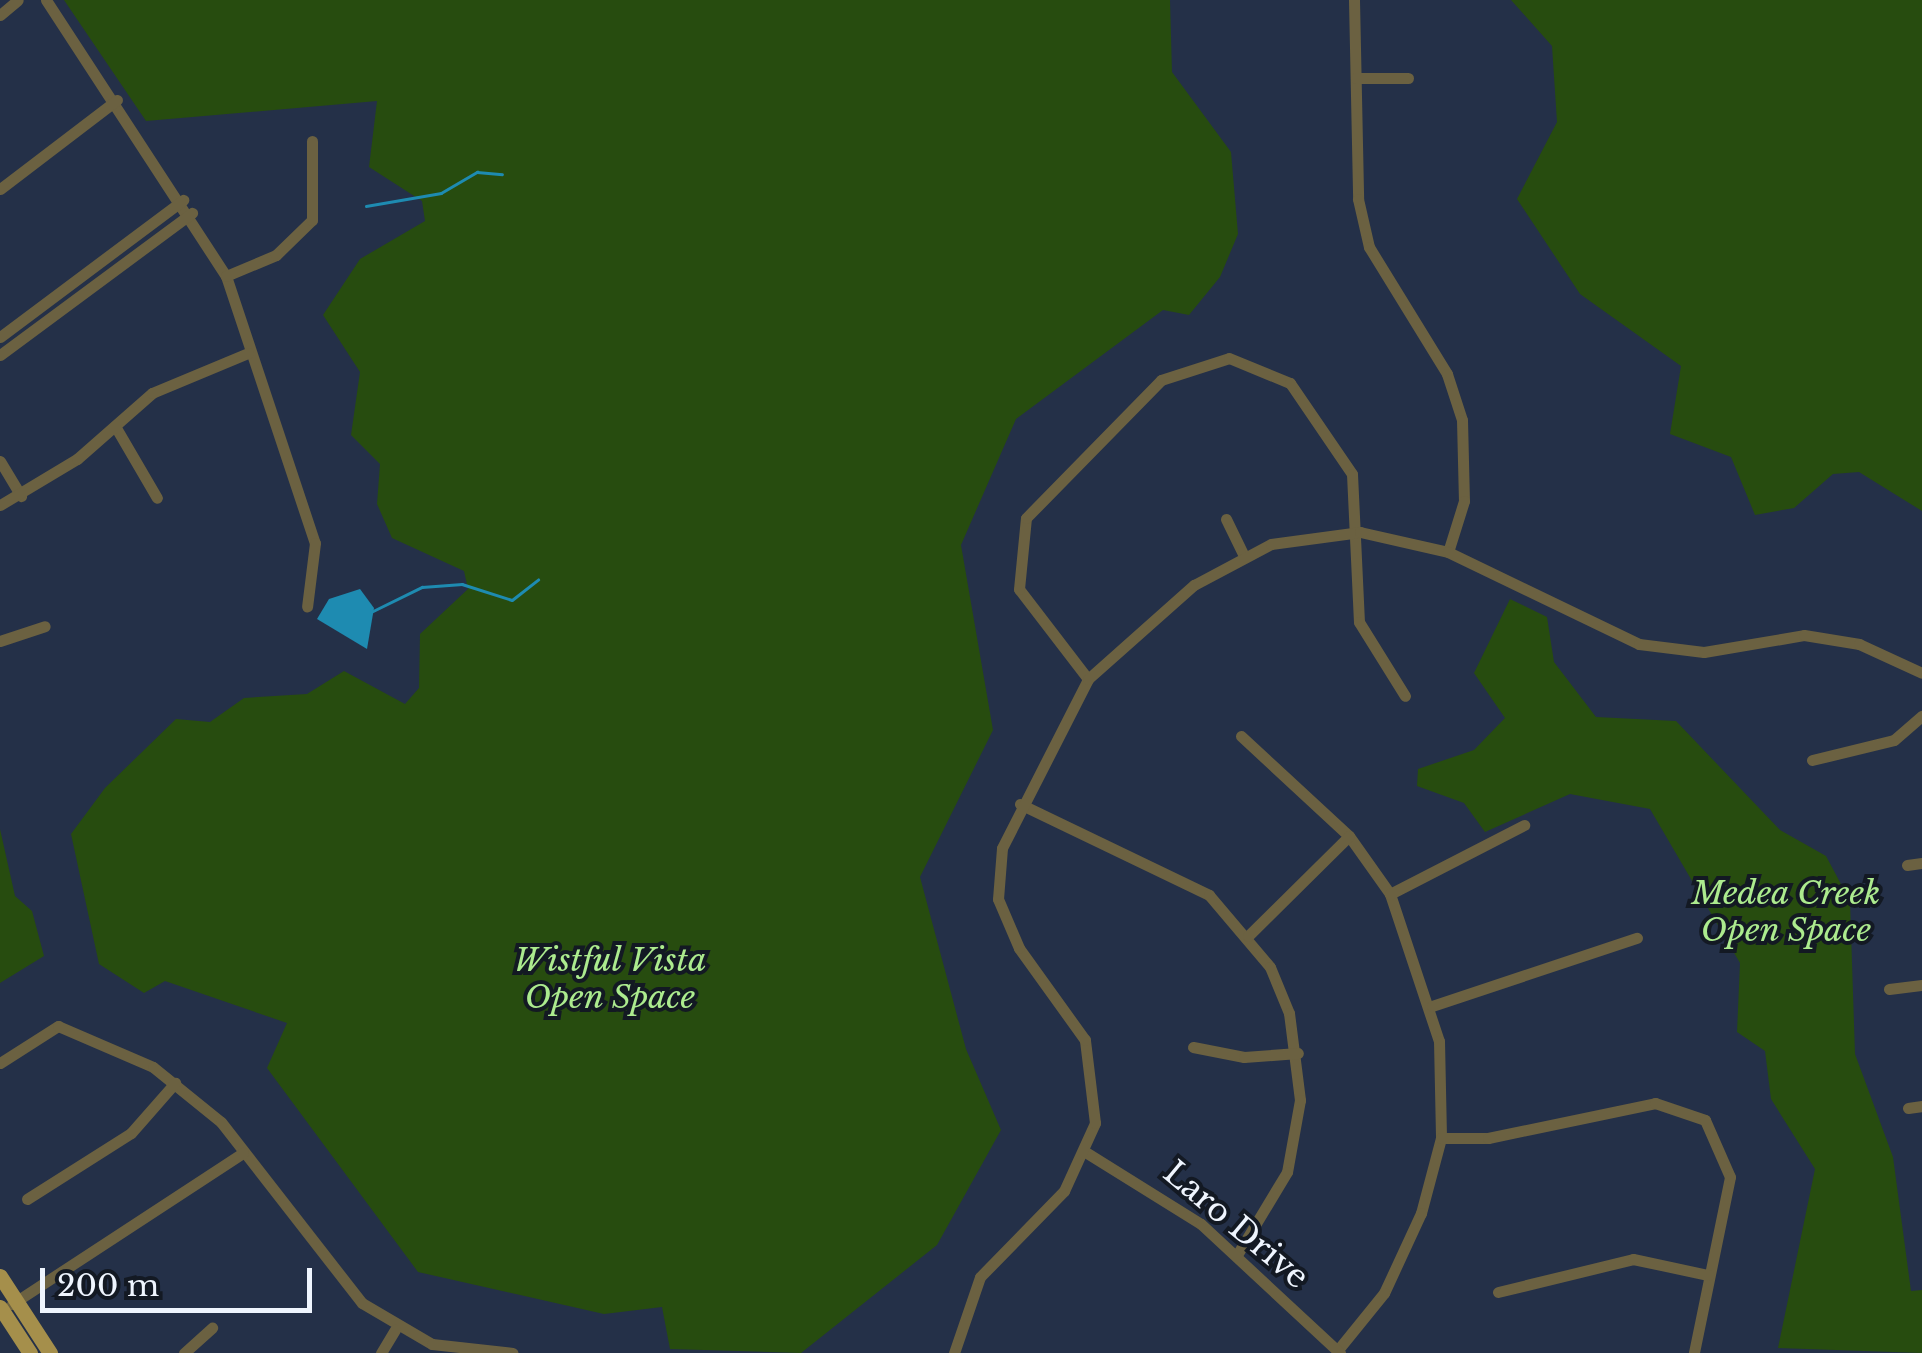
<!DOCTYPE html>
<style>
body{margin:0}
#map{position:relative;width:1922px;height:1353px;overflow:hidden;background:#243048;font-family:"Libre Baskerville",serif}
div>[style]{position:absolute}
.green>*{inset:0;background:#274c0f}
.water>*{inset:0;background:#1e8bb1}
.stream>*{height:2.5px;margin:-1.25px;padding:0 1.25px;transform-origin:1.25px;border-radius:1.25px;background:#1e8bb1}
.minor>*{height:11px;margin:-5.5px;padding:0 5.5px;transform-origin:5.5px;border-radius:5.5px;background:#6b6141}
.major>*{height:15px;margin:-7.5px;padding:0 7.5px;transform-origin:7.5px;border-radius:7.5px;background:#a58f4b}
span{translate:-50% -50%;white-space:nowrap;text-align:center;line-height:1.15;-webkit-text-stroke:8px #131923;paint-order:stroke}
.park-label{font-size:32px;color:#aceb8e;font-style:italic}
.street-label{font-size:32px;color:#eff5fe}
.scale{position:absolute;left:40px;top:1268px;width:272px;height:45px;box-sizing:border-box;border:5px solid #eff5fe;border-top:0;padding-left:12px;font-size:30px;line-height:35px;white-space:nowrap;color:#eff5fe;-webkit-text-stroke:8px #131923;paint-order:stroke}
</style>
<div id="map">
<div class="green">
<div style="clip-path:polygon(64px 0,1170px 0,1172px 72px,1231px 152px,1238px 234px,1220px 277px,1189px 315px,1163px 310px,1016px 419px,961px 545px,993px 730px,920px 877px,966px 1049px,1001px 1130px,937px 1245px,801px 1353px,670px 1349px,662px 1307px,604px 1314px,418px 1272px,267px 1068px,287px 1023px,165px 981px,144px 993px,99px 964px,71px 834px,105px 788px,176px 719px,210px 722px,244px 698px,307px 694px,344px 671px,405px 704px,419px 688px,420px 634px,468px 589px,464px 571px,392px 538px,377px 504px,380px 464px,351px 435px,360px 372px,323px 315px,360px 259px,425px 221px,422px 201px,369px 167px,377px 101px,146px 121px)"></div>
<div style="clip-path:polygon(1511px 0,1922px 0,1922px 511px,1859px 472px,1833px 474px,1794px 508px,1755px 515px,1731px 457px,1670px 434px,1681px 366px,1580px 294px,1517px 199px,1557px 122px,1552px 46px)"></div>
<div style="clip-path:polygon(1510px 599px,1547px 617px,1554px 662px,1596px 717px,1676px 721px,1780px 830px,1826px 856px,1850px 901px,1855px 1054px,1893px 1157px,1911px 1291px,1922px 1290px,1922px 1353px,1778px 1348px,1815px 1169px,1771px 1099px,1765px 1051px,1737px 1032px,1740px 963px,1650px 809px,1570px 794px,1485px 832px,1464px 803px,1417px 786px,1418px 769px,1474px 750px,1505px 718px,1474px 673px)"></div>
<div style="clip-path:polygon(0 829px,15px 896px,32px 911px,44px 956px,0 983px)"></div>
</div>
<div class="water">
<div style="clip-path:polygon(360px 589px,374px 608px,367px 649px,317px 619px,329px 599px)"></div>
</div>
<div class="stream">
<div style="left:366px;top:206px;width:76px;rotate:-9.8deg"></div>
<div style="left:441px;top:193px;width:42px;rotate:-30.3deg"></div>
<div style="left:477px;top:172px;width:25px;rotate:5deg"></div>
<div style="left:371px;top:612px;width:57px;rotate:-26.1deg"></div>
<div style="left:422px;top:587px;width:40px;rotate:-4.3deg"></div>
<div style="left:462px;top:584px;width:52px;rotate:17.7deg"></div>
<div style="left:512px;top:600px;width:33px;rotate:-38deg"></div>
</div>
<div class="minor">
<div style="left:46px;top:0;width:330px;rotate:56.9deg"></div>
<div style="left:226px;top:276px;width:281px;rotate:71.6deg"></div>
<div style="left:315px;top:543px;width:64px;rotate:97.1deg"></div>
<div style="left:1354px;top:0;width:199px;rotate:88.8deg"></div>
<div style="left:1358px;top:199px;width:49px;rotate:77.1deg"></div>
<div style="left:1369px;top:247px;width:149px;rotate:58.4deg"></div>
<div style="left:1447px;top:374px;width:48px;rotate:71.9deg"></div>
<div style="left:1462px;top:420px;width:81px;rotate:88.6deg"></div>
<div style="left:1464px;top:501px;width:53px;rotate:107.4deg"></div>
<div style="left:0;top:15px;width:23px;rotate:-40deg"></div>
<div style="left:1356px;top:78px;width:52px"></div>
<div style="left:0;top:189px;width:147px;rotate:-37.3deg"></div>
<div style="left:226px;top:276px;width:54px;rotate:-22.8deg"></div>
<div style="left:276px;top:255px;width:50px;rotate:-44.2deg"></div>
<div style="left:312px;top:220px;width:79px;rotate:-90deg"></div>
<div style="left:0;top:337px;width:229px;rotate:-36.8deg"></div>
<div style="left:0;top:355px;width:239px;rotate:-36.5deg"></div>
<div style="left:115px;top:426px;width:83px;rotate:59.7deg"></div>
<div style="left:0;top:461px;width:41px;rotate:59deg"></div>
<div style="left:0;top:505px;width:90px;rotate:-30.9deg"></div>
<div style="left:77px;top:459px;width:100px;rotate:-41.3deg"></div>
<div style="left:152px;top:393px;width:104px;rotate:-22.6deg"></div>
<div style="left:1226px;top:519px;width:39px;rotate:64deg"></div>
<div style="left:0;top:641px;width:47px;rotate:-18.4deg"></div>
<div style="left:1088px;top:679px;width:113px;rotate:-127.5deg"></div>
<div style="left:1019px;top:589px;width:71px;rotate:-84.4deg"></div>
<div style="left:1026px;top:518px;width:193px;rotate:-45.6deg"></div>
<div style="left:1161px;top:380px;width:71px;rotate:-17.9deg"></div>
<div style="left:1229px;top:358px;width:66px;rotate:22.3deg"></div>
<div style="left:1290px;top:383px;width:110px;rotate:55.7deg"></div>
<div style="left:1352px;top:474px;width:148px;rotate:87.3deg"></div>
<div style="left:1359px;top:622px;width:87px;rotate:58.1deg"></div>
<div style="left:1241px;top:736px;width:147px;rotate:42.8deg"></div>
<div style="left:1349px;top:836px;width:71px;rotate:54.7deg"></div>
<div style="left:1390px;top:894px;width:155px;rotate:71.6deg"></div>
<div style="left:1439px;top:1041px;width:97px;rotate:88.8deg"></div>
<div style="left:1441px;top:1138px;width:78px;rotate:104.9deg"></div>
<div style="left:1421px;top:1213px;width:88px;rotate:114.8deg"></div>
<div style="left:1384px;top:1293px;width:75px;rotate:129deg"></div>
<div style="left:1812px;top:760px;width:84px;rotate:-13.7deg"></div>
<div style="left:1894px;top:740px;width:37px;rotate:-41deg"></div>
<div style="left:1020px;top:804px;width:210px;rotate:25.7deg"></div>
<div style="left:1209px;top:895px;width:94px;rotate:49.7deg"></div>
<div style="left:1270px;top:967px;width:50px;rotate:67.6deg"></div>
<div style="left:1289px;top:1013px;width:88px;rotate:82.8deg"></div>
<div style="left:1300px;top:1100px;width:73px;rotate:100.2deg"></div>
<div style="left:1287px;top:1172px;width:97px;rotate:121.1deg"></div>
<div style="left:1907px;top:865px;width:15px;rotate:-8deg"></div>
<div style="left:1390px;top:894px;width:151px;rotate:-27.2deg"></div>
<div style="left:1248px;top:936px;width:142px;rotate:-44.7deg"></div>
<div style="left:1889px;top:989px;width:33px;rotate:-7deg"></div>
<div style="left:1432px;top:1006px;width:216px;rotate:-18.4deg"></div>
<div style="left:1193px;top:1047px;width:52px;rotate:11.1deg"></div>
<div style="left:1244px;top:1057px;width:54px;rotate:-4.2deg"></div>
<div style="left:0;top:1063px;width:69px;rotate:-32.5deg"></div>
<div style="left:58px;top:1026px;width:103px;rotate:23.3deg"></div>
<div style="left:153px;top:1067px;width:87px;rotate:39deg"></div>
<div style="left:221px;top:1122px;width:229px;rotate:52.1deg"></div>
<div style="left:362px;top:1303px;width:81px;rotate:30.4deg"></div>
<div style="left:432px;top:1344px;width:81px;rotate:6.3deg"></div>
<div style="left:1908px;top:1108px;width:14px;rotate:-8deg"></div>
<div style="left:1441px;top:1138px;width:47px"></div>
<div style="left:1488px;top:1138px;width:171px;rotate:-11.8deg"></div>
<div style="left:1655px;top:1103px;width:53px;rotate:18.8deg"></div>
<div style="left:1705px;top:1120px;width:62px;rotate:66.3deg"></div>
<div style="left:1730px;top:1177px;width:180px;rotate:101.6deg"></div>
<div style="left:1087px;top:1153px;width:134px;rotate:31.9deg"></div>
<div style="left:1201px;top:1224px;width:190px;rotate:42.9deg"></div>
<div style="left:27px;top:1199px;width:123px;rotate:-32.4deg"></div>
<div style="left:131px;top:1133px;width:67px;rotate:-48.7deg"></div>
<div style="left:1498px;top:1292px;width:139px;rotate:-13.7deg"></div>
<div style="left:1633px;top:1259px;width:77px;rotate:12deg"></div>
<div style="left:12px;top:1304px;width:276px;rotate:-33.2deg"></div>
<div style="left:184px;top:1353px;width:38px;rotate:-42deg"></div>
<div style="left:381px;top:1353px;width:27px;rotate:-59deg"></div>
<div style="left:954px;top:1353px;width:80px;rotate:-71.1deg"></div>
<div style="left:980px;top:1277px;width:120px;rotate:-45.7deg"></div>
<div style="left:1064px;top:1191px;width:75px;rotate:-65.5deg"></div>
<div style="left:1095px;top:1123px;width:84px;rotate:-96.9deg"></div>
<div style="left:1085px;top:1040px;width:113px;rotate:-125.7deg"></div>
<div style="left:1019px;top:948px;width:53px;rotate:-113.2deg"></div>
<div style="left:998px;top:899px;width:51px;rotate:-85.5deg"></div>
<div style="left:1002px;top:848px;width:190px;rotate:-63deg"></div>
<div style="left:1088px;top:679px;width:142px;rotate:-41.6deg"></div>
<div style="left:1194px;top:585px;width:87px;rotate:-28deg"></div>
<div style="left:1271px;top:544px;width:90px;rotate:-7.7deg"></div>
<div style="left:1360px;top:532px;width:90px;rotate:12.8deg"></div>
<div style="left:1448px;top:552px;width:212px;rotate:25.7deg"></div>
<div style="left:1639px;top:644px;width:65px;rotate:7deg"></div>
<div style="left:1704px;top:652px;width:101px;rotate:-9.6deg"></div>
<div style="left:1804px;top:635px;width:56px;rotate:9.3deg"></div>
<div style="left:1859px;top:644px;width:69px;rotate:24.7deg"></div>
</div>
<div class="major">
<div style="left:0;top:1276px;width:92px;rotate:57deg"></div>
<div style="left:0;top:1307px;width:55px;rotate:56.9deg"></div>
</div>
<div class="park-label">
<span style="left:1786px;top:912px">Medea Creek<br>Open Space</span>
<span style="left:610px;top:979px">Wistful Vista<br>Open Space</span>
</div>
<div class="street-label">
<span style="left:1236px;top:1225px;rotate:40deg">Laro Drive</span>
</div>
<div class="scale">200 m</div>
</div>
